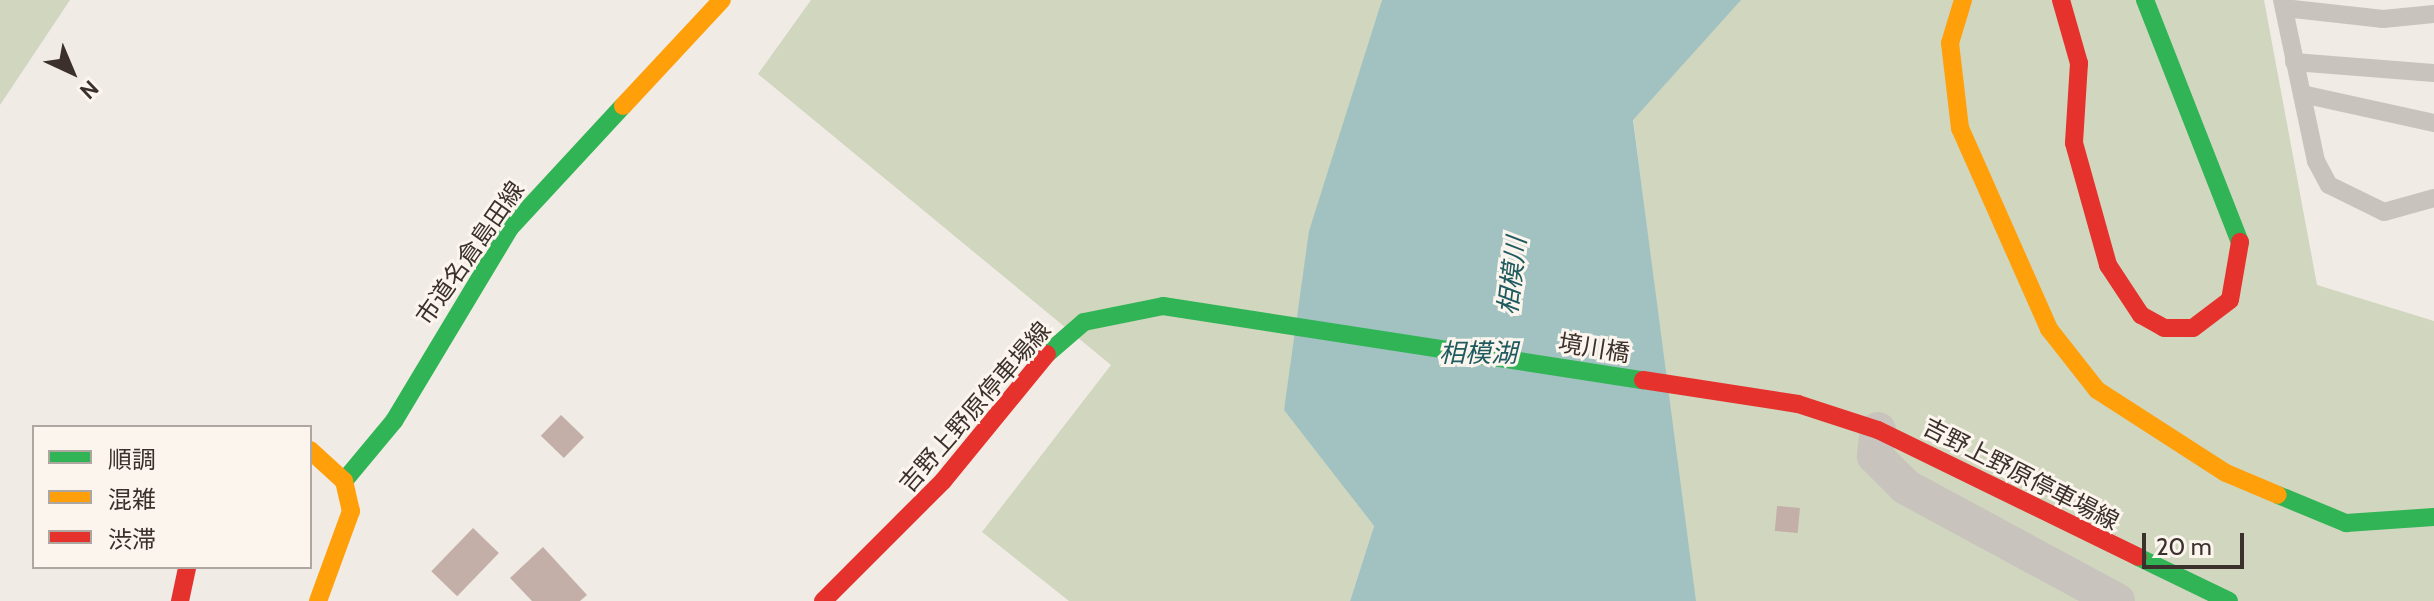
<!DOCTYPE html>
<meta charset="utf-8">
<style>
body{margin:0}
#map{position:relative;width:2434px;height:601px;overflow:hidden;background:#f0ebe5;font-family:Cabin,"Noto Sans JP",sans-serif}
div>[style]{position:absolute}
.green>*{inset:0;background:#d1d6bf}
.water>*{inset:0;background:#a1c2c1}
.building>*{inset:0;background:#c3afa7;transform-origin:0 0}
.lane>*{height:18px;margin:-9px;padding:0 9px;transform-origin:9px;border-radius:9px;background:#c9c3be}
.street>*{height:36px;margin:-18px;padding:0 18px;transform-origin:18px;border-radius:18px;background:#c9c3be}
.fast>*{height:18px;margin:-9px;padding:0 9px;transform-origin:9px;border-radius:9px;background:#30b455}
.slow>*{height:18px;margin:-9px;padding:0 9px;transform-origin:9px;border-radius:9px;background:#ff9f0a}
.jam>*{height:18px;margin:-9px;padding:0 9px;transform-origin:9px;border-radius:9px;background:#e5322d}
span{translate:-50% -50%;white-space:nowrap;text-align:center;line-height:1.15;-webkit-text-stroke:6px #fbf5ee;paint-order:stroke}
.street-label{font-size:24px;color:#3b302b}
.water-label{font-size:26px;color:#1f5a5e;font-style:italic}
.legend{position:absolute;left:32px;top:425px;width:280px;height:144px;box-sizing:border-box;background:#fbf5ee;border:2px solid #aea6a0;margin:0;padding:10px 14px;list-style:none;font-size:24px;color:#3b302b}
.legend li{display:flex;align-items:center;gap:16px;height:40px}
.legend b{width:40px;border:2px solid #aea6a0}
.north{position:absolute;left:32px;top:32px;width:80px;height:80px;-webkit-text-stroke:6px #fbf5ee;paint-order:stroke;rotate:136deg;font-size:22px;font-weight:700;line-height:32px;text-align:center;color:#3b302b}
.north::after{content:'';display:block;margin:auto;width:28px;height:36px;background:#3b302b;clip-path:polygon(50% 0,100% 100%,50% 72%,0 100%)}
.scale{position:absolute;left:2142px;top:533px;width:102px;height:36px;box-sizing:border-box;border:4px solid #3b302b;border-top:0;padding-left:10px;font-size:24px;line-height:28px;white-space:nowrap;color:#3b302b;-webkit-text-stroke:6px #fbf5ee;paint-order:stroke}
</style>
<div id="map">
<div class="green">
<div style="clip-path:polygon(0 0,70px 0,0 105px)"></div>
<div style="clip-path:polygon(811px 0,1382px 0,1284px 409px,1374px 526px,1350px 601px,1069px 601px,982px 532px,1111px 365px,758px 74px)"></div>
<div style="clip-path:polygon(1699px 0,2264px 0,2317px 285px,2434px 321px,2434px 601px,1694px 601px,1633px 119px)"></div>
</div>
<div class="water">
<div style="clip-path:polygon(1382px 0,1741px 0,1633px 120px,1696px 601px,1350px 601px,1374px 526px,1284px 410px,1309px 231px)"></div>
</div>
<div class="building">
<div style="left:561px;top:415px;width:32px;height:29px;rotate:44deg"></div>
<div style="left:1777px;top:506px;width:23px;height:25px;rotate:5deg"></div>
<div style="left:473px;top:528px;width:36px;height:60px;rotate:44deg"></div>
<div style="clip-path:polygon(543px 547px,587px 595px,580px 601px,532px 601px,510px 578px)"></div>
</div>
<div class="lane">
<div style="left:2282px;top:0;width:165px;rotate:78.1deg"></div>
<div style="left:2316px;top:161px;width:27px;rotate:62deg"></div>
<div style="left:2329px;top:185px;width:61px;rotate:26.1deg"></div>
<div style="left:2384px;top:212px;width:52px;rotate:-15.6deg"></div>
<div style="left:2284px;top:8px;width:100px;rotate:6.3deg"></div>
<div style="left:2383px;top:19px;width:51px;rotate:-5.6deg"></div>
<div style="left:2294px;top:62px;width:140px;rotate:4.5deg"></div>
<div style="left:2302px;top:94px;width:135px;rotate:12.4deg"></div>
</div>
<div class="street">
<div style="left:1878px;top:430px;width:26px;rotate:97deg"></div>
<div style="left:1875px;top:456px;width:44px;rotate:45deg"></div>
<div style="left:1906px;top:487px;width:240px;rotate:28.4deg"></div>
</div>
<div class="fast">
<div style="left:2145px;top:0;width:260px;rotate:68.6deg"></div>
<div style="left:1047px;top:354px;width:49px;rotate:-40.9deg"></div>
<div style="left:1084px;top:322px;width:81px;rotate:-11.4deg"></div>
<div style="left:1163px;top:306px;width:486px;rotate:8.8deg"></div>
<div style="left:344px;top:481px;width:78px;rotate:-50.2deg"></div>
<div style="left:394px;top:421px;width:225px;rotate:-59deg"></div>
<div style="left:510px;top:228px;width:166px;rotate:-47.2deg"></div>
<div style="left:2278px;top:495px;width:74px;rotate:22.4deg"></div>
<div style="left:2346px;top:523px;width:88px;rotate:-3.9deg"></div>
<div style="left:2138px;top:557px;width:101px;rotate:25.8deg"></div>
</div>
<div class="slow">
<div style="left:1963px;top:0;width:45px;rotate:106.8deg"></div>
<div style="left:1950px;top:43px;width:86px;rotate:83.3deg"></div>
<div style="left:1960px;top:128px;width:220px;rotate:66.1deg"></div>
<div style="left:2049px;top:329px;width:78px;rotate:51.8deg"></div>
<div style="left:2097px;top:390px;width:153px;rotate:32.8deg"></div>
<div style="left:2226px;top:473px;width:56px;rotate:22.9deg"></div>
<div style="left:623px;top:106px;width:145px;rotate:-47deg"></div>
<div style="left:310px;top:450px;width:46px;rotate:42.4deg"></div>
<div style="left:344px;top:481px;width:31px;rotate:77deg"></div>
<div style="left:351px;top:511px;width:96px;rotate:110.1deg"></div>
</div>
<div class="jam">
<div style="left:2061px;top:0;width:66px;rotate:74.1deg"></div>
<div style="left:2079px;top:63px;width:80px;rotate:93.6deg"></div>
<div style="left:2074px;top:143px;width:127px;rotate:74.4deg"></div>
<div style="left:2108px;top:265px;width:60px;rotate:56.6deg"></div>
<div style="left:2141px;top:315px;width:26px;rotate:29deg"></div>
<div style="left:2164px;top:328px;width:29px"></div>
<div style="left:2193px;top:328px;width:46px;rotate:-37.1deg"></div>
<div style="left:2230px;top:300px;width:59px;rotate:-80.2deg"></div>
<div style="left:1643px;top:380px;width:157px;rotate:8.8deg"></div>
<div style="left:1798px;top:404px;width:84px;rotate:18deg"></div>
<div style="left:1878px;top:430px;width:289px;rotate:26deg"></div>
<div style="left:180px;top:601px;width:35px;rotate:-78deg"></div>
<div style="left:823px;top:601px;width:170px;rotate:-45deg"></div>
<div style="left:943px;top:481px;width:164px;rotate:-50.7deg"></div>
</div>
<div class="street-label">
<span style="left:470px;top:253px;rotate:-55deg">市道名倉島田線</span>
<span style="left:1594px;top:348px;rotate:9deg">境川橋</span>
<span style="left:975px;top:407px;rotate:-49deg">吉野上野原停車場線</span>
<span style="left:2021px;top:474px;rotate:27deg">吉野上野原停車場線</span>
</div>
<div class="water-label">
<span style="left:1513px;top:276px;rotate:-83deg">相模川</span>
<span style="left:1478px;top:354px">相模湖</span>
</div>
<ul class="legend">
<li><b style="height:10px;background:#30b455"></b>順調</li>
<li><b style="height:10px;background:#ff9f0a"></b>混雑</li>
<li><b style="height:10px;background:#e5322d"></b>渋滞</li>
</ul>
<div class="north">N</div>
<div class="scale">20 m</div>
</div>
